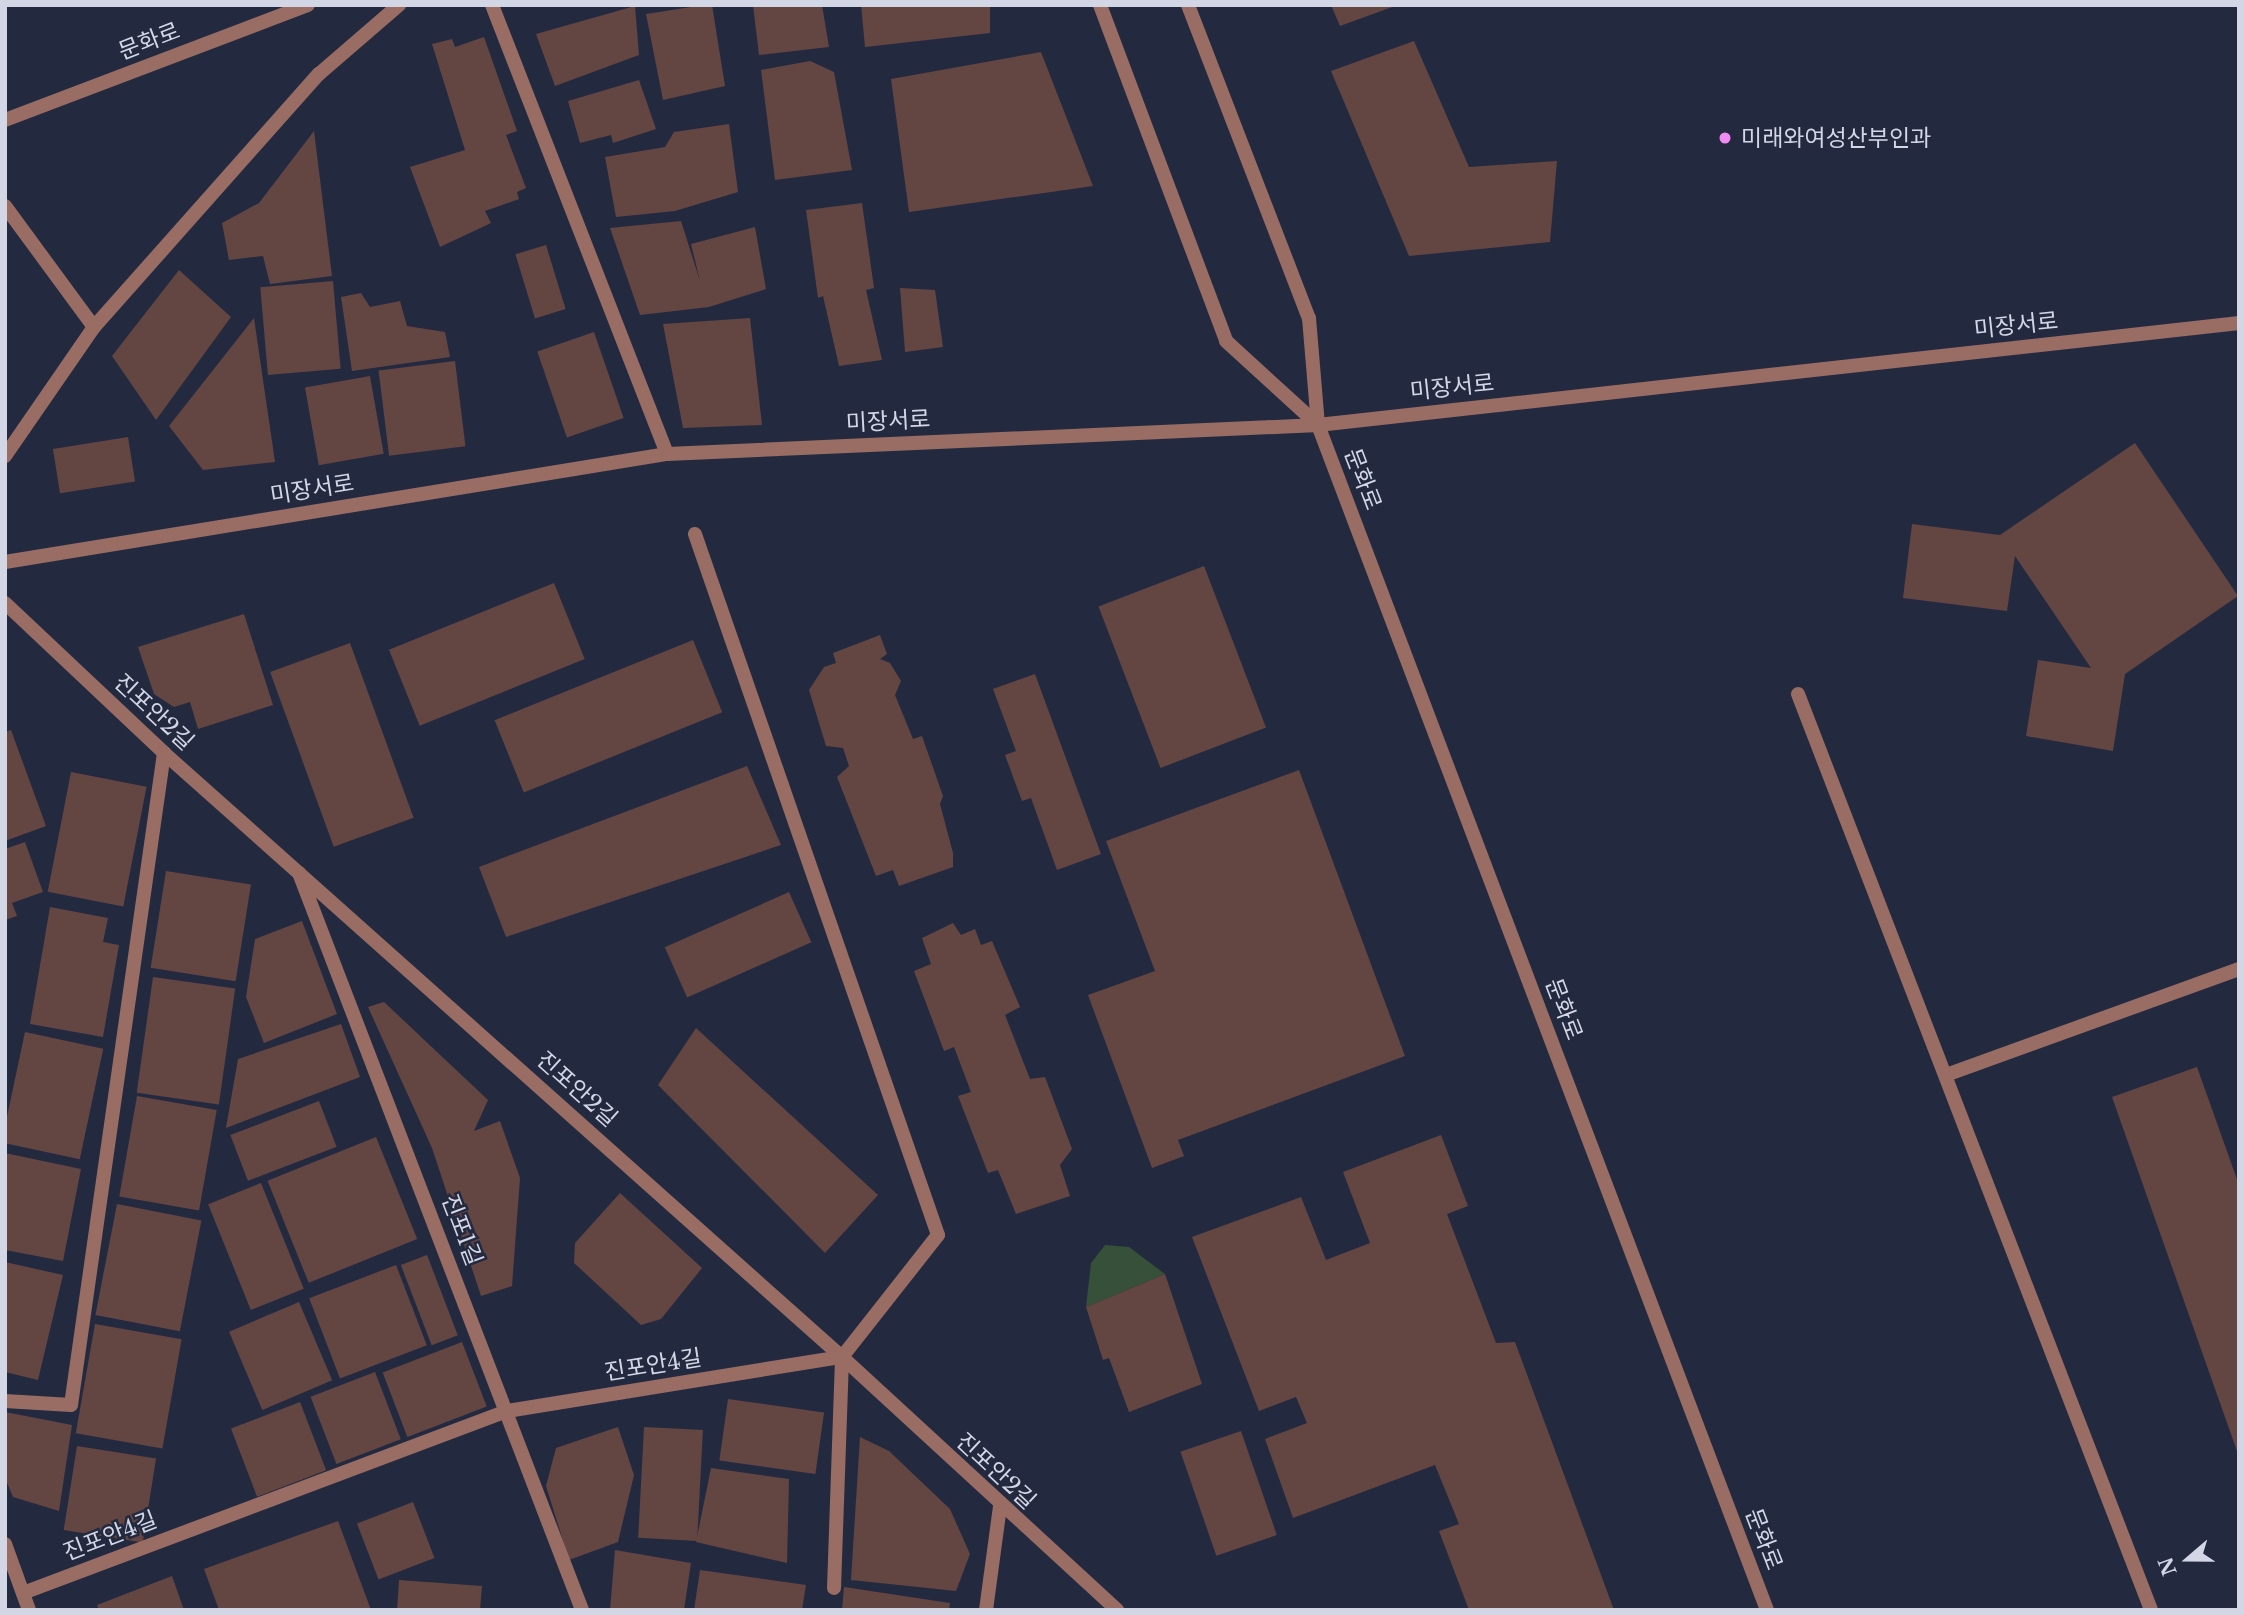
<!DOCTYPE html>
<meta charset="utf-8">
<style>
body{margin:0}
#map{position:relative;width:2244px;height:1615px;overflow:hidden;background:#232a40;font-family:"Libre Baskerville","Noto Sans KR",serif}
div>[style]{position:absolute}
.green>*{inset:0;background:#365039}
.building>*{inset:0;background:#634542;transform-origin:0 0}
.service>*{height:14px;margin:-7px;padding:0 7px;transform-origin:7px;border-radius:7px;background:#996d63}
.minor>*{height:14px;margin:-7px;padding:0 7px;transform-origin:7px;border-radius:7px;background:#996d63}
.tertiary>*{height:14px;margin:-7px;padding:0 7px;transform-origin:7px;border-radius:7px;background:#996d63}
.dots>*{width:19px;height:19px;translate:-50% -50%;box-sizing:border-box;border:4px solid #232a40;border-radius:50%}
span{translate:-50% -50%;white-space:nowrap;text-align:center;line-height:1.15;-webkit-text-stroke:5px #232a40;paint-order:stroke}
.street-label{font-size:23px;color:#d2d6e5}
.poi-label{font-size:23px;color:#d2d6e5}
.left{translate:0 -50%;text-align:left}
.frame{position:absolute;inset:0;border:7px solid #d2d6e5;pointer-events:none}
.north{position:absolute;left:2153px;top:1524px;width:70px;height:70px;-webkit-text-stroke:5px #232a40;paint-order:stroke;rotate:250deg;font-size:19px;font-weight:700;line-height:28px;text-align:center;color:#d2d6e5}
.north::after{content:'';display:block;margin:auto;width:24px;height:32px;background:#d2d6e5;clip-path:polygon(50% 0,100% 100%,50% 72%,0 100%)}
</style>
<div id="map">
<div class="green">
<div style="clip-path:polygon(1105px 1245px,1129px 1247px,1165px 1274px,1086px 1307px,1091px 1263px)"></div>
</div>
<div class="building">
<div style="clip-path:polygon(704px 5px,712px 5px,725px 86px,663px 100px,646px 14px)"></div>
<div style="clip-path:polygon(753px 5px,822px 5px,829px 47px,759px 55px)"></div>
<div style="clip-path:polygon(861px 5px,990px 5px,990px 33px,865px 47px)"></div>
<div style="clip-path:polygon(1331px 5px,1395px 5px,1395px 6px,1340px 26px)"></div>
<div style="clip-path:polygon(635px 6px,639px 55px,555px 86px,536px 34px)"></div>
<div style="clip-path:polygon(484px 37px,517px 131px,506px 135px,526px 188px,517px 192px,519px 199px,485px 211px,491px 223px,440px 247px,410px 167px,465px 150px,432px 44px,452px 39px,455px 47px)"></div>
<div style="clip-path:polygon(1414px 41px,1469px 167px,1557px 161px,1550px 242px,1409px 256px,1331px 71px)"></div>
<div style="clip-path:polygon(1041px 52px,1093px 186px,909px 212px,891px 79px)"></div>
<div style="clip-path:polygon(810px 61px,834px 72px,852px 170px,775px 180px,761px 70px)"></div>
<div style="clip-path:polygon(639px 80px,656px 129px,613px 143px,611px 135px,580px 143px,568px 101px)"></div>
<div style="clip-path:polygon(729px 124px,738px 192px,675px 211px,616px 217px,605px 157px,665px 147px,674px 132px)"></div>
<div style="clip-path:polygon(314px 131px,332px 276px,270px 284px,263px 256px,229px 260px,222px 223px,259px 203px)"></div>
<div style="clip-path:polygon(862px 203px,874px 288px,866px 290px,882px 360px,839px 366px,823px 296px,818px 298px,806px 210px)"></div>
<div style="clip-path:polygon(681px 221px,700px 281px,691px 244px,755px 227px,766px 289px,709px 307px,640px 315px,610px 228px)"></div>
<div style="left:546px;top:245px;width:67px;height:32px;rotate:73deg"></div>
<div style="clip-path:polygon(179px 270px,231px 317px,156px 420px,112px 356px)"></div>
<div style="left:333px;top:281px;width:88px;height:73px;rotate:85deg"></div>
<div style="clip-path:polygon(900px 288px,935px 290px,943px 347px,905px 352px)"></div>
<div style="clip-path:polygon(361px 293px,370px 307px,400px 301px,407px 326px,445px 332px,450px 357px,352px 371px,341px 297px)"></div>
<div style="clip-path:polygon(254px 318px,275px 462px,203px 470px,169px 426px)"></div>
<div style="clip-path:polygon(750px 318px,762px 425px,683px 428px,663px 324px)"></div>
<div style="left:594px;top:332px;width:91px;height:60px;rotate:71deg"></div>
<div style="left:455px;top:361px;width:86px;height:77px;rotate:83deg"></div>
<div style="left:370px;top:376px;width:79px;height:66px;rotate:80deg"></div>
<div style="left:128px;top:437px;width:45px;height:76px;rotate:81deg"></div>
<div style="clip-path:polygon(2135px 443px,2238px 596px,2125px 674px,2113px 751px,2026px 736px,2038px 660px,2091px 668px,2015px 556px,2007px 611px,1903px 598px,1912px 524px,2000px 535px)"></div>
<div style="left:1204px;top:566px;width:173px;height:113px;rotate:69deg"></div>
<div style="left:554px;top:583px;width:82px;height:178px;rotate:68deg"></div>
<div style="clip-path:polygon(244px 614px,273px 705px,198px 729px,190px 702px,174px 707px,154px 694px,138px 647px)"></div>
<div style="clip-path:polygon(880px 635px,887px 654px,880px 659px,890px 663px,901px 681px,895px 695px,913px 739px,922px 736px,943px 796px,940px 804px,953px 853px,953px 867px,899px 886px,893px 870px,876px 876px,837px 777px,849px 766px,843px 748px,826px 746px,809px 690px,824px 667px,836px 663px,833px 653px)"></div>
<div style="left:693px;top:640px;width:78px;height:214px;rotate:68deg"></div>
<div style="left:350px;top:643px;width:186px;height:85px;rotate:70deg"></div>
<div style="clip-path:polygon(1035px 674px,1101px 854px,1057px 870px,1031px 798px,1022px 801px,1005px 755px,1016px 751px,993px 689px)"></div>
<div style="clip-path:polygon(11px 730px,46px 826px,5px 841px,5px 732px)"></div>
<div style="clip-path:polygon(747px 766px,781px 845px,506px 937px,479px 867px)"></div>
<div style="clip-path:polygon(1299px 770px,1405px 1056px,1178px 1140px,1184px 1156px,1152px 1168px,1088px 995px,1155px 971px,1106px 841px)"></div>
<div style="left:71px;top:772px;width:77px;height:122px;rotate:11deg"></div>
<div style="clip-path:polygon(25px 842px,43px 892px,12px 903px,17px 916px,5px 920px,5px 849px)"></div>
<div style="left:166px;top:871px;width:86px;height:98px;rotate:9deg"></div>
<div style="left:789px;top:892px;width:55px;height:136px;rotate:66deg"></div>
<div style="clip-path:polygon(50px 907px,108px 918px,103px 942px,119px 945px,103px 1037px,30px 1024px)"></div>
<div style="clip-path:polygon(302px 921px,337px 1014px,264px 1043px,246px 997px,255px 939px)"></div>
<div style="clip-path:polygon(953px 923px,961px 935px,975px 929px,981px 945px,992px 941px,1020px 1007px,1005px 1015px,1030px 1079px,1045px 1077px,1072px 1149px,1060px 1165px,1070px 1196px,1016px 1214px,998px 1170px,988px 1173px,958px 1096px,971px 1092px,954px 1047px,944px 1051px,914px 971px,931px 964px,922px 938px)"></div>
<div style="left:153px;top:977px;width:83px;height:117px;rotate:8deg"></div>
<div style="clip-path:polygon(384px 1002px,488px 1100px,474px 1131px,500px 1121px,520px 1178px,512px 1286px,481px 1296px,432px 1148px,368px 1007px)"></div>
<div style="clip-path:polygon(341px 1024px,360px 1077px,226px 1128px,238px 1059px)"></div>
<div style="clip-path:polygon(696px 1028px,878px 1195px,825px 1253px,658px 1085px)"></div>
<div style="left:25px;top:1032px;width:80px;height:113px;rotate:12deg"></div>
<div style="clip-path:polygon(2197px 1067px,2239px 1185px,2238px 1454px,2112px 1097px)"></div>
<div style="left:137px;top:1096px;width:81px;height:102px;rotate:10deg"></div>
<div style="left:319px;top:1101px;width:49px;height:95px;rotate:69deg"></div>
<div style="clip-path:polygon(1441px 1135px,1468px 1206px,1447px 1214px,1496px 1343px,1515px 1342px,1614px 1610px,1469px 1610px,1439px 1531px,1459px 1524px,1435px 1465px,1293px 1518px,1265px 1439px,1307px 1423px,1296px 1397px,1259px 1411px,1192px 1237px,1301px 1197px,1326px 1260px,1370px 1243px,1343px 1172px)"></div>
<div style="left:376px;top:1137px;width:110px;height:117px;rotate:68deg"></div>
<div style="clip-path:polygon(5px 1153px,81px 1169px,63px 1261px,5px 1250px)"></div>
<div style="left:261px;top:1183px;width:114px;height:57px;rotate:68deg"></div>
<div style="clip-path:polygon(620px 1193px,702px 1268px,661px 1319px,641px 1325px,574px 1263px,575px 1243px)"></div>
<div style="left:117px;top:1204px;width:86px;height:113px;rotate:11deg"></div>
<div style="left:427px;top:1255px;width:86px;height:28px;rotate:69deg"></div>
<div style="clip-path:polygon(5px 1262px,63px 1275px,38px 1380px,5px 1372px)"></div>
<div style="left:396px;top:1265px;width:86px;height:93px;rotate:69deg"></div>
<div style="clip-path:polygon(1165px 1274px,1202px 1384px,1129px 1412px,1109px 1358px,1103px 1360px,1086px 1307px)"></div>
<div style="left:299px;top:1302px;width:85px;height:76px;rotate:67deg"></div>
<div style="left:95px;top:1324px;width:88px;height:111px;rotate:10deg"></div>
<div style="left:462px;top:1342px;width:69px;height:85px;rotate:69deg"></div>
<div style="left:375px;top:1372px;width:72px;height:69px;rotate:69deg"></div>
<div style="left:728px;top:1399px;width:97px;height:62px;rotate:8deg"></div>
<div style="left:300px;top:1402px;width:73px;height:74px;rotate:69deg"></div>
<div style="clip-path:polygon(5px 1412px,72px 1425px,59px 1511px,13px 1497px,5px 1478px)"></div>
<div style="clip-path:polygon(618px 1427px,634px 1475px,618px 1542px,569px 1560px,546px 1486px,556px 1448px)"></div>
<div style="left:644px;top:1427px;width:59px;height:111px;rotate:3deg"></div>
<div style="left:1241px;top:1431px;width:110px;height:64px;rotate:71deg"></div>
<div style="clip-path:polygon(860px 1437px,889px 1451px,950px 1509px,970px 1554px,956px 1591px,851px 1580px)"></div>
<div style="left:77px;top:1446px;width:80px;height:85px;rotate:9deg"></div>
<div style="clip-path:polygon(711px 1468px,789px 1479px,787px 1563px,696px 1542px)"></div>
<div style="left:413px;top:1502px;width:60px;height:60px;rotate:69deg"></div>
<div style="clip-path:polygon(338px 1521px,371px 1610px,219px 1610px,204px 1569px)"></div>
<div style="clip-path:polygon(615px 1550px,691px 1563px,684px 1610px,610px 1610px)"></div>
<div style="clip-path:polygon(700px 1570px,806px 1585px,802px 1610px,694px 1610px)"></div>
<div style="clip-path:polygon(172px 1576px,184px 1610px,99px 1610px,97px 1605px)"></div>
<div style="clip-path:polygon(399px 1580px,482px 1586px,480px 1610px,397px 1610px)"></div>
<div style="clip-path:polygon(844px 1587px,950px 1603px,949px 1610px,842px 1610px)"></div>
</div>
<div class="service">
<div style="left:492px;top:5px;width:482px;rotate:68.7deg"></div>
<div style="left:5px;top:120px;width:324px;rotate:-20.8deg"></div>
<div style="left:5px;top:206px;width:150px;rotate:53.7deg"></div>
<div style="left:5px;top:456px;width:157px;rotate:-55.4deg"></div>
<div style="left:94px;top:327px;width:339px;rotate:-48.4deg"></div>
<div style="left:319px;top:74px;width:106px;rotate:-40.8deg"></div>
<div style="left:1798px;top:694px;width:982px;rotate:68.92deg"></div>
<div style="left:1946px;top:1075px;width:312px;rotate:-19.9deg"></div>
<div style="left:5px;top:1401px;width:66px;rotate:3.5deg"></div>
<div style="left:71px;top:1405px;width:659px;rotate:-81.88deg"></div>
<div style="left:834px;top:1588px;width:231px;rotate:-88deg"></div>
<div style="left:986px;top:1610px;width:105px;rotate:-82.3deg"></div>
</div>
<div class="minor">
<div style="left:5px;top:603px;width:219px;rotate:43.3deg"></div>
<div style="left:164px;top:753px;width:908px;rotate:41.7deg"></div>
<div style="left:842px;top:1357px;width:374px;rotate:42.6deg"></div>
<div style="left:299px;top:873px;width:789px;rotate:68.99deg"></div>
<div style="left:5px;top:1544px;width:70px;rotate:70deg"></div>
<div style="left:23px;top:1593px;width:517px;rotate:-20.61deg"></div>
<div style="left:507px;top:1411px;width:339px;rotate:-9.2deg"></div>
<div style="left:842px;top:1357px;width:155px;rotate:-51.8deg"></div>
<div style="left:938px;top:1235px;width:742px;rotate:-109.12deg"></div>
</div>
<div class="tertiary">
<div style="left:1100px;top:5px;width:359px;rotate:69.4deg"></div>
<div style="left:1226px;top:341px;width:125px;rotate:42.4deg"></div>
<div style="left:1188px;top:5px;width:336px;rotate:68.9deg"></div>
<div style="left:1309px;top:318px;width:107px;rotate:85.2deg"></div>
<div style="left:1318px;top:425px;width:1267px;rotate:69.25deg"></div>
<div style="left:5px;top:562px;width:671px;rotate:-9.27deg"></div>
<div style="left:667px;top:454px;width:652px;rotate:-2.55deg"></div>
<div style="left:1318px;top:425px;width:927px;rotate:-6.32deg"></div>
</div>
<div class="dots">
<div style="left:1725px;top:138px;background:#f28af3"></div>
</div>
<div class="street-label">
<span style="left:149px;top:41px;rotate:-21deg">문화로</span>
<span style="left:2016px;top:325px;rotate:-6deg">미장서로</span>
<span style="left:1452px;top:387px;rotate:-6deg">미장서로</span>
<span style="left:888px;top:421px;rotate:-3deg">미장서로</span>
<span style="left:1363px;top:479px;rotate:69deg">문화로</span>
<span style="left:312px;top:489px;rotate:-9deg">미장서로</span>
<span style="left:154px;top:712px;rotate:43deg">진포안2길</span>
<span style="left:1564px;top:1009px;rotate:69deg">문화로</span>
<span style="left:577px;top:1089px;rotate:42deg">진포안2길</span>
<span style="left:462px;top:1230px;rotate:69deg">진포1길</span>
<span style="left:653px;top:1365px;rotate:-9deg">진포안4길</span>
<span style="left:996px;top:1471px;rotate:43deg">진포안2길</span>
<span style="left:110px;top:1536px;rotate:-21deg">진포안4길</span>
<span style="left:1764px;top:1539px;rotate:69deg">문화로</span>
</div>
<div class="poi-label">
<span class="left" style="left:1741px;top:138px">미래와여성산부인과</span>
</div>
<div class="frame"></div>
<div class="north">N</div>
</div>
